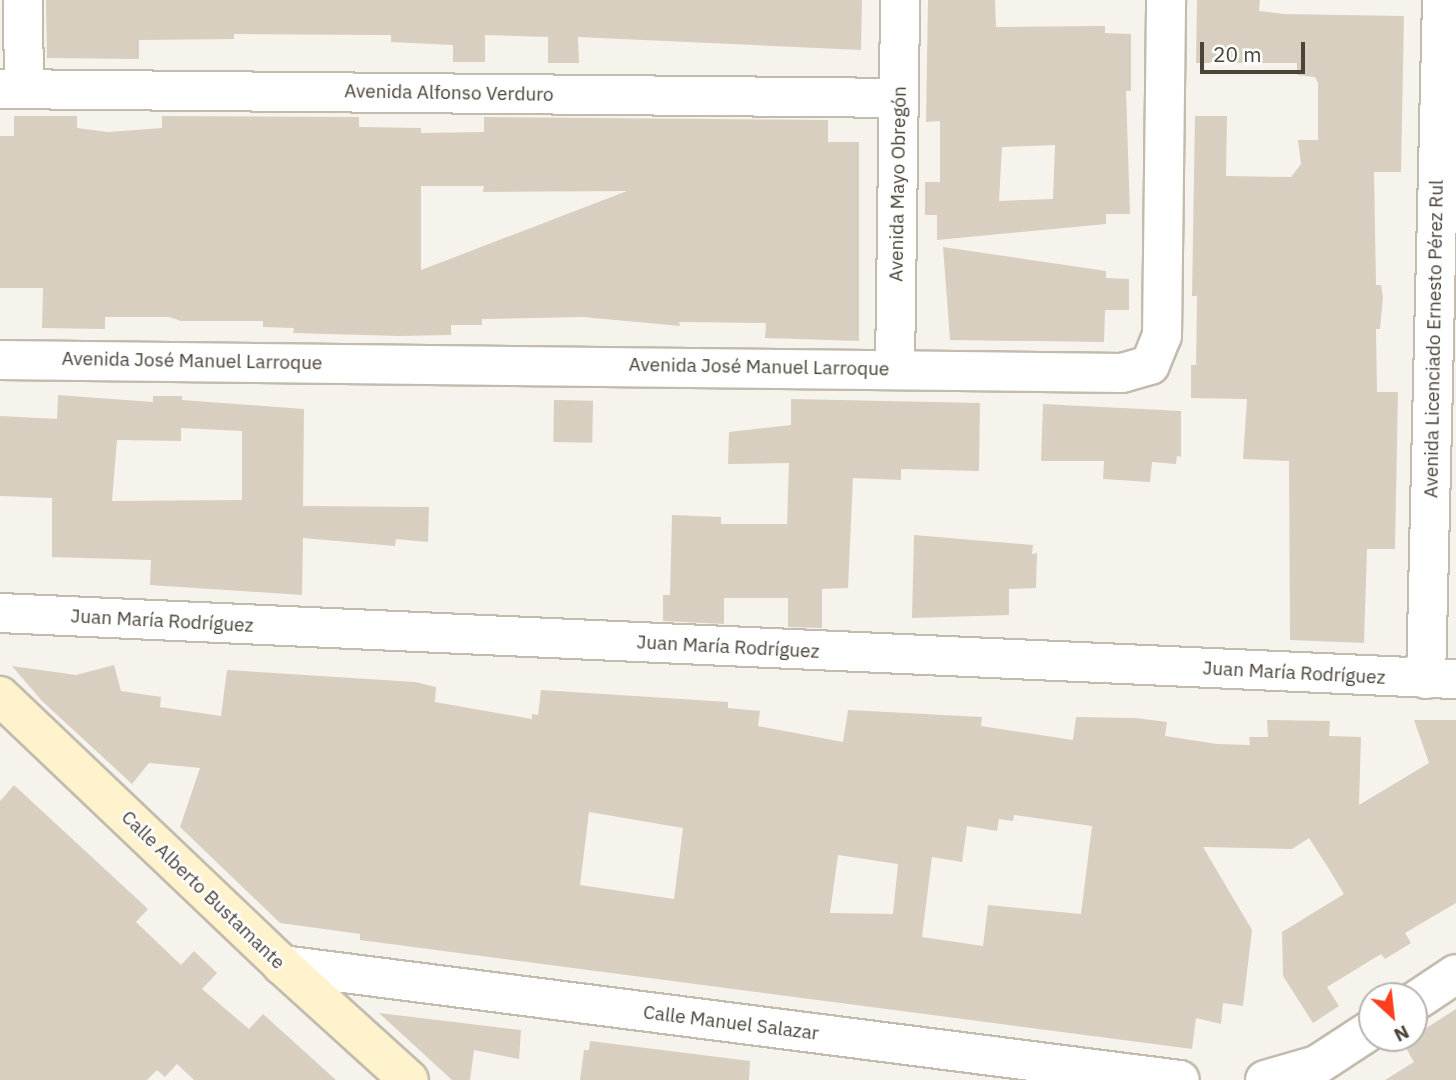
<!DOCTYPE html>
<meta charset="utf-8">
<style>
body{margin:0}
#map{position:relative;width:1456px;height:1080px;overflow:hidden;background:#f6f3ec;font-family:"IBM Plex Sans",sans-serif}
div>[style]{position:absolute}
.building>*{inset:0;background:#d8cfc1;transform-origin:0 0}
.roads{filter:drop-shadow(2px 0 #c2bbae) drop-shadow(-2px 0 #c2bbae) drop-shadow(0 2px #c2bbae) drop-shadow(0 -2px #c2bbae)}
.street>*{height:38px;margin:-19px;padding:0 19px;transform-origin:19px;border-radius:19px;background:#fff}
.secondary>*{height:38px;margin:-19px;padding:0 19px;transform-origin:19px;border-radius:19px;background:#fff3cd}
span{translate:-50% -50%;white-space:nowrap;text-align:center;line-height:1.15;-webkit-text-stroke:5px #fff;paint-order:stroke}
.street-label{font-size:19px;color:#4b4439}
.north{position:absolute;left:1358px;top:982px;width:70px;height:70px;box-sizing:border-box;background:#fff;border:2px solid #b7b4b0;border-radius:50%;rotate:153deg;font-size:19px;font-weight:700;line-height:28px;text-align:center;color:#4b4439}
.north::after{content:'';display:block;margin:auto;width:24px;height:32px;background:#fc3f1d;clip-path:polygon(50% 0,100% 100%,50% 72%,0 100%)}
.scale{position:absolute;left:1200px;top:42px;width:105px;height:32px;box-sizing:border-box;border:4px solid #4b4439;border-top:0;padding-left:9px;font-size:21px;line-height:24px;white-space:nowrap;color:#4b4439;-webkit-text-stroke:5px #fff;paint-order:stroke}
</style>
<div id="map">
<div class="building">
<div style="clip-path:polygon(46px 0,862px 0,861px 50px,578px 37px,579px 63px,548px 63px,548px 37px,485px 35px,485px 62px,453px 62px,453px 45px,391px 42px,391px 35px,234px 34px,234px 39px,139px 40px,139px 59px,47px 58px)"></div>
<div style="clip-path:polygon(evenodd,928px 0,995px 0,996px 27px,1105px 26px,1105px 33px,1131px 34px,1131px 91px,1126px 91px,1130px 214px,1106px 214px,1106px 224px,937px 240px,937px 215px,925px 215px,925px 182px,940px 182px,940px 121px,926px 122px,928px 0,1055px 145px,1053px 199px,999px 201px,1002px 147px,1055px 145px)"></div>
<div style="clip-path:polygon(1197px 0,1260px 0,1259px 11px,1284px 14px,1404px 16px,1401px 172px,1374px 172px,1376px 285px,1381px 285px,1383px 297px,1380px 329px,1376px 329px,1377px 392px,1398px 392px,1395px 549px,1367px 549px,1364px 643px,1290px 640px,1289px 461px,1243px 459px,1247px 399px,1191px 398px,1191px 365px,1196px 365px,1197px 296px,1192px 296px,1195px 116px,1227px 116px,1226px 176px,1291px 177px,1301px 164px,1298px 140px,1318px 140px,1318px 83px,1315px 77px,1297px 75px,1297px 63px,1196px 63px)"></div>
<div style="clip-path:polygon(evenodd,14px 116px,77px 116px,77px 128px,108px 132px,162px 128px,162px 116px,359px 117px,359px 127px,421px 128px,421px 133px,484px 132px,484px 117px,828px 120px,828px 142px,859px 142px,859px 341px,765px 338px,766px 323px,679px 322px,680px 326px,583px 317px,482px 319px,482px 325px,451px 325px,451px 335px,400px 336px,293px 333px,294px 328px,263px 327px,263px 321px,181px 321px,169px 317px,105px 317px,105px 329px,42px 328px,43px 288px,0 288px,0 136px,14px 136px,14px 116px,421px 186px,484px 186px,483px 192px,627px 191px,421px 270px,421px 186px)"></div>
<div style="clip-path:polygon(943px 247px,1106px 271px,1106px 278px,1129px 279px,1129px 310px,1105px 310px,1104px 342px,950px 340px)"></div>
<div style="clip-path:polygon(evenodd,58px 395px,153px 402px,153px 396px,182px 396px,182px 400px,304px 409px,303px 506px,429px 507px,428px 542px,396px 539px,395px 546px,303px 538px,302px 595px,150px 585px,151px 560px,52px 557px,52px 498px,0 496px,0 416px,57px 419px,58px 395px,181px 428px,242px 431px,242px 500px,112px 501px,117px 440px,181px 441px,181px 428px)"></div>
<div style="clip-path:polygon(791px 399px,980px 403px,979px 471px,901px 469px,901px 480px,853px 478px,848px 588px,822px 589px,822px 628px,788px 627px,788px 598px,724px 598px,724px 624px,663px 621px,663px 595px,670px 595px,672px 515px,721px 517px,721px 524px,787px 524px,789px 463px,728px 464px,729px 432px,791px 425px)"></div>
<div style="left:554px;top:400px;width:39px;height:42px;rotate:1deg"></div>
<div style="clip-path:polygon(1043px 404px,1181px 411px,1181px 457px,1177px 456px,1176px 464px,1152px 462px,1150px 482px,1103px 479px,1104px 461px,1041px 461px)"></div>
<div style="clip-path:polygon(914px 535px,1033px 545px,1032px 554px,1037px 553px,1036px 588px,1009px 589px,1009px 615px,912px 618px)"></div>
<div style="clip-path:polygon(evenodd,114px 665px,121px 691px,161px 697px,160px 707px,221px 716px,227px 670px,415px 682px,436px 687px,435px 702px,532px 719px,532px 714px,538px 715px,541px 690px,728px 702px,728px 708px,760px 711px,758px 726px,843px 742px,848px 710px,982px 717px,981px 726px,1073px 740px,1076px 717px,1136px 718px,1167px 722px,1165px 736px,1217px 744px,1250px 745px,1249px 737px,1268px 737px,1267px 720px,1330px 721px,1329px 736px,1361px 737px,1359px 805px,1429px 763px,1414px 720px,1456px 720px,1456px 903px,1405px 933px,1411px 943px,1385px 959px,1381px 954px,1327px 987px,1339px 1006px,1313px 1023px,1283px 976px,1282px 932px,1344px 894px,1329px 869px,1309px 838px,1292px 849px,1203px 847px,1252px 930px,1243px 1006px,1223px 1003px,1221px 1024px,1196px 1018px,1192px 1049px,360px 940px,360px 934px,280px 923px,180px 827px,200px 768px,149px 763px,132px 784px,42px 701px,12px 666px,76px 675px,114px 665px,589px 812px,683px 828px,674px 899px,580px 885px,589px 812px,114px 665px,1014px 815px,1092px 826px,1081px 914px,988px 905px,983px 946px,922px 937px,932px 857px,962px 862px,967px 826px,997px 831px,999px 819px,1013px 821px,1014px 815px,114px 665px,838px 855px,898px 864px,893px 914px,830px 913px,838px 855px)"></div>
<div style="clip-path:polygon(14px 785px,148px 909px,136px 922px,181px 965px,194px 951px,217px 973px,202px 989px,249px 1029px,263px 1014px,336px 1080px,194px 1080px,177px 1064px,165px 1077px,157px 1070px,147px 1080px,0 1080px,0 801px)"></div>
<div style="clip-path:polygon(1456px 1009px,1456px 1080px,1385px 1080px,1414px 1062px,1403px 1043px)"></div>
<div style="clip-path:polygon(379px 1013px,521px 1030px,519px 1059px,474px 1050px,470px 1080px,452px 1080px)"></div>
<div style="clip-path:polygon(590px 1041px,750px 1061px,749px 1080px,580px 1080px,584px 1050px,589px 1050px)"></div>
</div>
<div class="roads">
<div class="street">
<div style="left:23px;top:0;width:89px;rotate:89.4deg"></div>
<div style="left:0;top:89px;width:899px;rotate:0.57deg"></div>
<div style="left:0;top:360px;width:1122px;rotate:0.66deg"></div>
<div style="left:1122px;top:373px;width:29px;rotate:-16deg"></div>
<div style="left:1150px;top:365px;width:31px;rotate:-68deg"></div>
<div style="left:1162px;top:336px;width:336px;rotate:-89.3deg"></div>
<div style="left:895px;top:368px;width:368px;rotate:-89.2deg"></div>
<div style="left:0;top:613px;width:1457px;rotate:2.6deg"></div>
<div style="left:1426px;top:679px;width:679px;rotate:-88.65deg"></div>
<div style="left:282px;top:965px;width:905px;rotate:7.3deg"></div>
<div style="left:1414px;top:1002px;width:50px;rotate:-33.7deg"></div>
<div style="left:1265px;top:1080px;width:54px;rotate:-16.1deg"></div>
<div style="left:1317px;top:1065px;width:66px;rotate:-33.2deg"></div>
</div>
<div class="secondary">
<div style="left:0;top:696px;width:390px;rotate:43.6deg"></div>
<div style="left:282px;top:965px;width:171px;rotate:42.2deg"></div>
</div>
</div>
<div class="street-label">
<span style="left:449px;top:93px;rotate:1deg">Avenida Alfonso Verduro</span>
<span style="left:898px;top:184px;rotate:-89deg">Avenida Mayo Obregón</span>
<span style="left:1434px;top:339px;rotate:-89deg">Avenida Licenciado Ernesto Pérez Rul</span>
<span style="left:192px;top:361px;rotate:1deg">Avenida José Manuel Larroque</span>
<span style="left:759px;top:367px;rotate:1deg">Avenida José Manuel Larroque</span>
<span style="left:162px;top:621px;rotate:3deg">Juan María Rodríguez</span>
<span style="left:728px;top:647px;rotate:3deg">Juan María Rodríguez</span>
<span style="left:1294px;top:673px;rotate:3deg">Juan María Rodríguez</span>
<span style="left:203px;top:890px;rotate:44deg">Calle Alberto Bustamante</span>
<span style="left:731px;top:1023px;rotate:7deg">Calle Manuel Salazar</span>
</div>
<div class="north">N</div>
<div class="scale">20 m</div>
</div>
